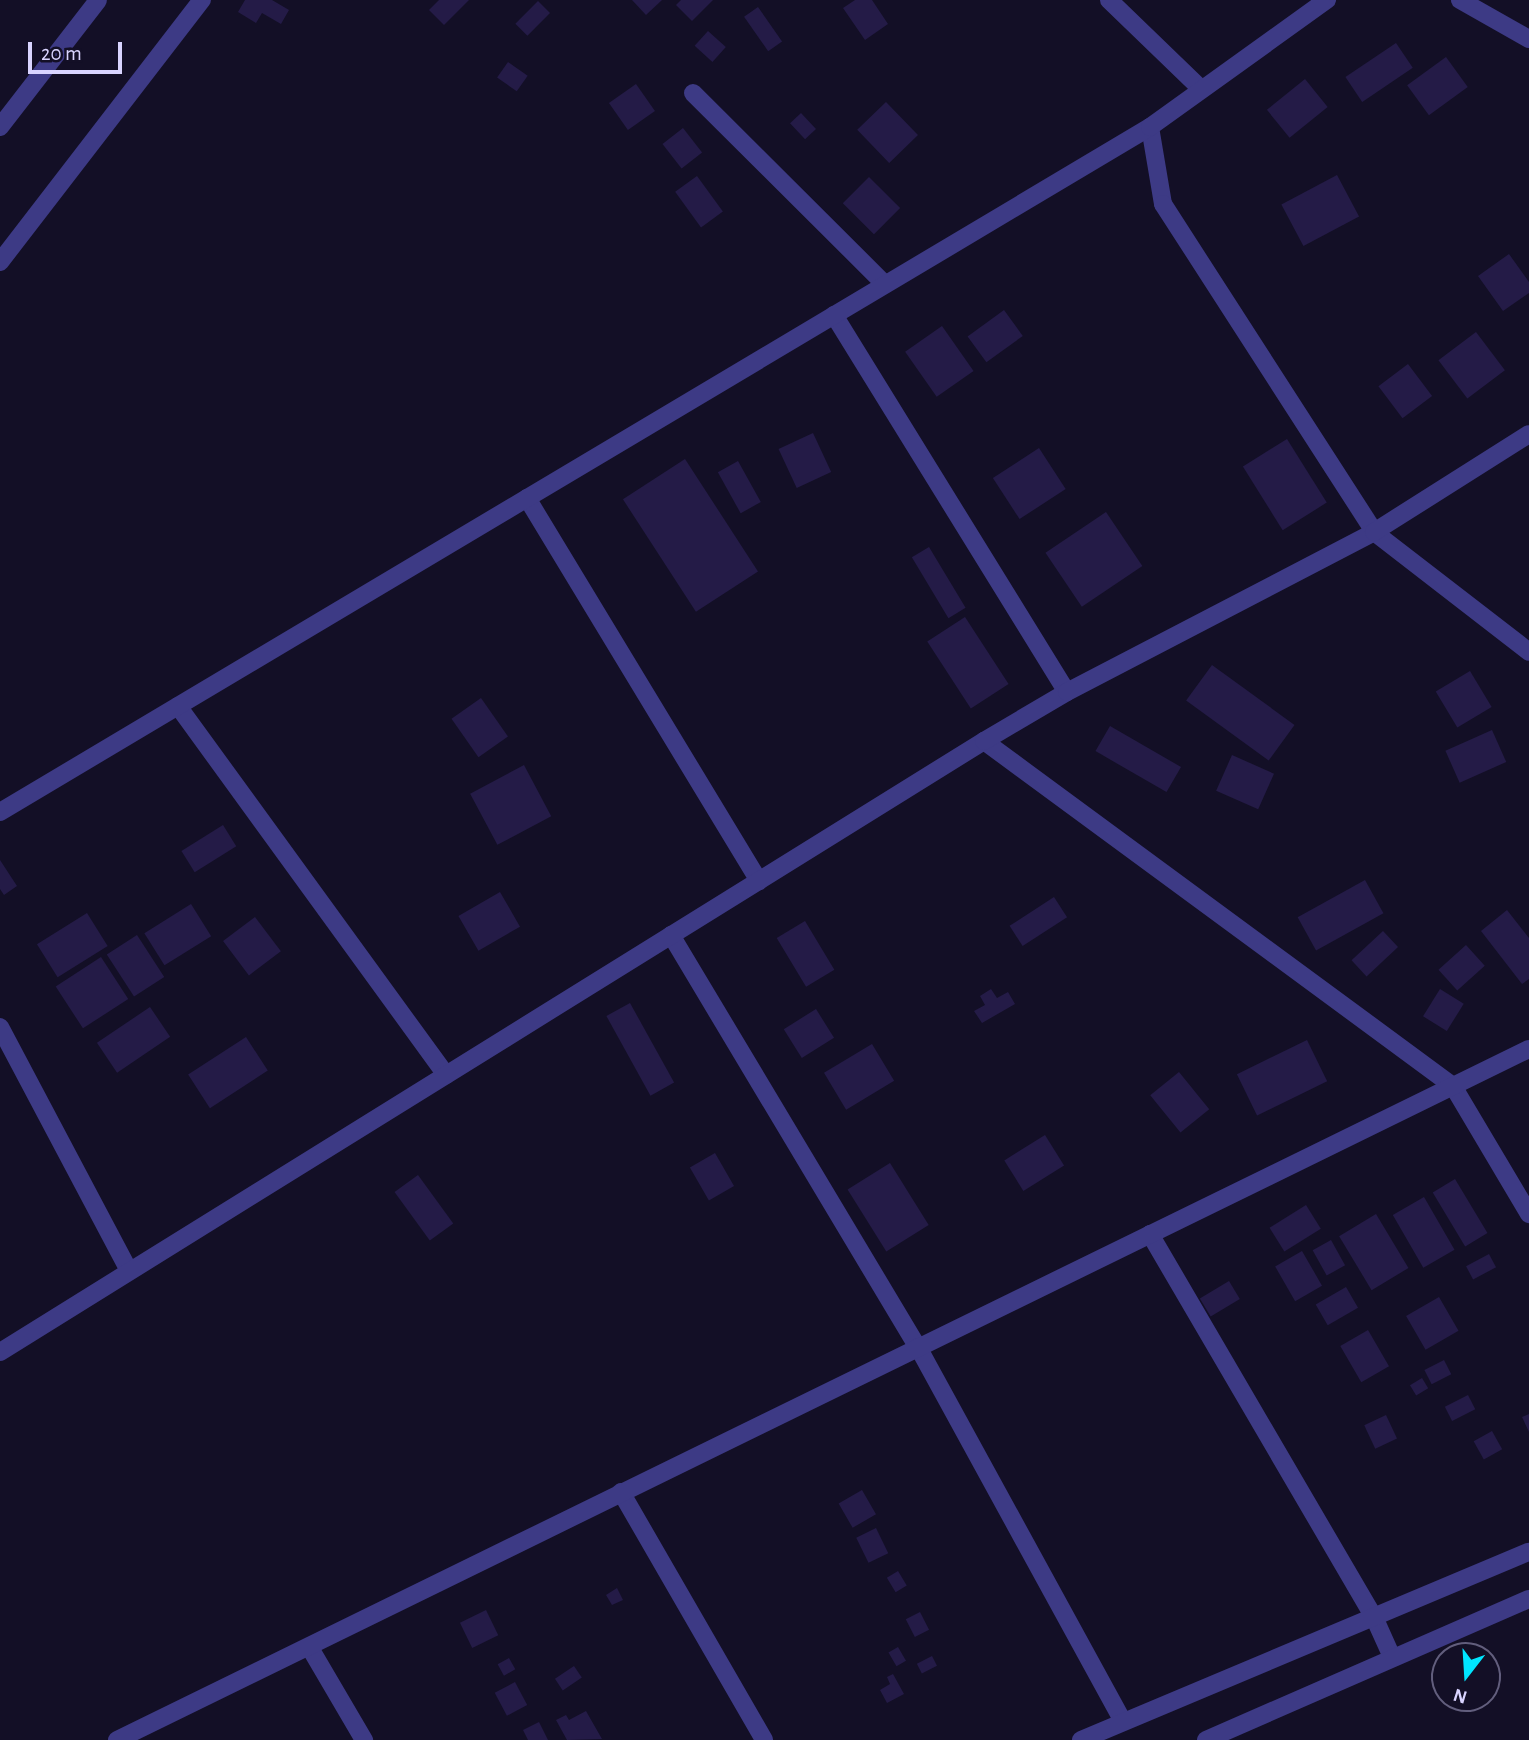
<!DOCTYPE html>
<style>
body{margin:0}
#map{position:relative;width:1529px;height:1740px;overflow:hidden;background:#130f26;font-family:"Alegreya Sans",sans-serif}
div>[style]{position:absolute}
.building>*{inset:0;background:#241b47;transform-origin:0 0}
.minor>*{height:18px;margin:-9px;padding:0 9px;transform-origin:9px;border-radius:9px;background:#3d3a85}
span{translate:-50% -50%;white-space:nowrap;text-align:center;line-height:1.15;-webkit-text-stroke:7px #130f26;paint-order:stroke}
.north{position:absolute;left:1431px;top:1642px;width:70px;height:70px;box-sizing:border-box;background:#130f26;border:2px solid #625e7d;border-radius:50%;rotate:197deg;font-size:19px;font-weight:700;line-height:28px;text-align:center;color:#d9d4ff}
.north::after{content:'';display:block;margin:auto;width:24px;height:32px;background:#00e5ff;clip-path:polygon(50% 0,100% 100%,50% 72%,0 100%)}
.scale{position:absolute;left:28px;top:42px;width:94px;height:32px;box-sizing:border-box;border:4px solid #d9d4ff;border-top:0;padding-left:9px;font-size:21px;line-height:24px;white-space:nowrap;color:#d9d4ff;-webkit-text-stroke:5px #130f26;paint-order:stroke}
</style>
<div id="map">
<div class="building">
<div style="clip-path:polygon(245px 0,272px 0,289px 10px,281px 24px,262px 13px,256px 23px,238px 12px)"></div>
<div style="clip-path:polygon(439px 0,469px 0,444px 25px,429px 10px)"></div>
<div style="clip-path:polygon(632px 0,662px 0,646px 15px)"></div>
<div style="clip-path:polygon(681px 0,713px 0,692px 21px,676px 5px)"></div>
<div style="clip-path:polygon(855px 0,872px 0,888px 24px,865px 40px,843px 8px)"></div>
<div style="left:538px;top:1px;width:17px;height:32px;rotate:45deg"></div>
<div style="left:758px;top:7px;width:42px;height:17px;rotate:55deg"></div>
<div style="left:708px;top:31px;width:24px;height:20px;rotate:42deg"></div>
<div style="left:1396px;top:43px;width:30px;height:61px;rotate:56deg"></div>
<div style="left:1446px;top:57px;width:37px;height:48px;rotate:54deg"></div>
<div style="left:508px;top:62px;width:24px;height:19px;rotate:35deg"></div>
<div style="left:1305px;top:79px;width:36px;height:49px;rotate:51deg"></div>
<div style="left:636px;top:84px;width:33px;height:33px;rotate:55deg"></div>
<div style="left:886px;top:102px;width:46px;height:40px;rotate:46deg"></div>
<div style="left:801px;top:113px;width:22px;height:15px;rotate:47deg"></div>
<div style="left:683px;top:128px;width:31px;height:26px;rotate:52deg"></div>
<div style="left:1337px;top:175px;width:47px;height:63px;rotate:62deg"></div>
<div style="left:697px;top:176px;width:44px;height:27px;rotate:54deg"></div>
<div style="left:869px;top:177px;width:44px;height:37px;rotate:45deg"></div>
<div style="clip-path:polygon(1509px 254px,1529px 282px,1529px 293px,1503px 311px,1478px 276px)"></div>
<div style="left:1004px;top:310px;width:32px;height:45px;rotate:54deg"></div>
<div style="left:942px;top:326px;width:55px;height:45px;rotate:55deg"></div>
<div style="left:1476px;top:332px;width:48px;height:47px;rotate:53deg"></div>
<div style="left:1408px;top:364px;width:40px;height:37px;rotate:53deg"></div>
<div style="left:813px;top:433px;width:43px;height:38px;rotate:65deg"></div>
<div style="left:1287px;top:439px;width:75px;height:52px;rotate:58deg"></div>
<div style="left:1039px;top:448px;width:49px;height:55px;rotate:57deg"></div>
<div style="left:685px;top:459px;width:134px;height:74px;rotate:57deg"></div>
<div style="left:738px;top:461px;width:47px;height:23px;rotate:61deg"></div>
<div style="left:1106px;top:512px;width:65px;height:73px;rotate:56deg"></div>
<div style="left:929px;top:547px;width:71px;height:20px;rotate:59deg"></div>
<div style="left:965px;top:617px;width:80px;height:45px;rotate:57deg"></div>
<div style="left:1212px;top:665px;width:102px;height:44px;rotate:36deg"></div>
<div style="left:1470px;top:671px;width:42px;height:40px;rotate:59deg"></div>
<div style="left:481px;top:698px;width:47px;height:36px;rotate:55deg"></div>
<div style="left:1110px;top:726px;width:82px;height:29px;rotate:30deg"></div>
<div style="left:1492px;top:730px;width:35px;height:51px;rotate:66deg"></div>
<div style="left:1232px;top:755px;width:46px;height:39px;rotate:24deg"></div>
<div style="left:524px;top:765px;width:58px;height:61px;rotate:62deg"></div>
<div style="left:223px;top:825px;width:25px;height:49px;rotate:58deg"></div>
<div style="clip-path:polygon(0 860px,17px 886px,4px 895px,0 889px)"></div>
<div style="left:1365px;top:880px;width:38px;height:77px;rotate:61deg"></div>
<div style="left:500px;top:892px;width:40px;height:48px;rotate:60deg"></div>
<div style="left:1054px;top:897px;width:24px;height:53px;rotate:57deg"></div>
<div style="left:191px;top:904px;width:38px;height:55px;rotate:58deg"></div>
<div style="clip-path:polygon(1507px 910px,1529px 938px,1529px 979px,1522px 984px,1481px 931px)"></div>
<div style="left:87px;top:913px;width:39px;height:59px;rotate:58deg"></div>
<div style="left:255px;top:917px;width:43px;height:40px;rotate:53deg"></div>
<div style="left:805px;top:921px;width:57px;height:33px;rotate:59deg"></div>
<div style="left:1383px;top:931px;width:22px;height:43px;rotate:47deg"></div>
<div style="left:137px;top:935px;width:50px;height:36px;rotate:57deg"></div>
<div style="left:1466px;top:945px;width:28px;height:37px;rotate:48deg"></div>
<div style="left:101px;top:957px;width:50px;height:54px;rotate:57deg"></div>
<div style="clip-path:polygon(991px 989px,997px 998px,1008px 992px,1015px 1004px,982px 1023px,974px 1011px,985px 1005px,980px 996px)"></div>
<div style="left:1440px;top:989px;width:28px;height:32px;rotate:32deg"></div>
<div style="left:630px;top:1003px;width:91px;height:27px;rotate:61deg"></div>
<div style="left:150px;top:1007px;width:36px;height:64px;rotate:56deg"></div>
<div style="left:816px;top:1009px;width:34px;height:38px;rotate:58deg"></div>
<div style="left:246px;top:1037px;width:40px;height:69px;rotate:57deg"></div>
<div style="left:1307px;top:1040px;width:46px;height:78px;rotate:64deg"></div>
<div style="left:872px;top:1044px;width:43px;height:56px;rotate:59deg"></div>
<div style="left:1179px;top:1072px;width:48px;height:37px;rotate:51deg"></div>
<div style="left:1045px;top:1135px;width:36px;height:48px;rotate:58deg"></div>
<div style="left:715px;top:1153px;width:38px;height:29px;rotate:60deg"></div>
<div style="left:890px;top:1163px;width:73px;height:50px;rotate:58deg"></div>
<div style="left:418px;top:1175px;width:60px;height:29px;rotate:54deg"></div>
<div style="left:1455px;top:1179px;width:63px;height:26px;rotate:59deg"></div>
<div style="left:1424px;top:1197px;width:61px;height:36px;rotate:60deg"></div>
<div style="left:1306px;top:1205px;width:28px;height:43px;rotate:58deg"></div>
<div style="left:1376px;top:1214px;width:63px;height:43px;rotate:59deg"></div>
<div style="left:1331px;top:1240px;width:29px;height:21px;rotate:61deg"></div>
<div style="left:1302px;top:1251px;width:40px;height:31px;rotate:60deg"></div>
<div style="left:1489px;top:1254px;width:15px;height:26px;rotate:62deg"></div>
<div style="left:1229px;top:1281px;width:21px;height:34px;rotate:59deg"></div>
<div style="left:1346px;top:1287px;width:24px;height:35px;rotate:60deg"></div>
<div style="left:1439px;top:1297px;width:39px;height:38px;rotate:60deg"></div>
<div style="left:1368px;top:1330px;width:42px;height:32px;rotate:60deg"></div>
<div style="left:1444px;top:1360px;width:16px;height:22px;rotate:63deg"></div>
<div style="left:1422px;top:1378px;width:12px;height:14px;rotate:59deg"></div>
<div style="left:1468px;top:1395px;width:16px;height:26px;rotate:63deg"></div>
<div style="clip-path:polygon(1529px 1414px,1529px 1432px,1522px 1417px)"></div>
<div style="left:1386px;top:1415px;width:26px;height:24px;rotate:65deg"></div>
<div style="left:1492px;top:1431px;width:21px;height:21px;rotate:61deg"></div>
<div style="left:862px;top:1490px;width:28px;height:27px;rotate:60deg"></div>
<div style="left:876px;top:1528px;width:28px;height:22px;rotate:64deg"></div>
<div style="left:898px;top:1571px;width:17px;height:13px;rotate:59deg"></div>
<div style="clip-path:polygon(617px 1588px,623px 1600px,612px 1605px,606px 1595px)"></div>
<div style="left:486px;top:1610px;width:28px;height:29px;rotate:64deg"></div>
<div style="left:920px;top:1612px;width:20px;height:16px;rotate:63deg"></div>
<div style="left:898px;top:1647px;width:16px;height:11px;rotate:60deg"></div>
<div style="left:932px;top:1656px;width:11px;height:17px;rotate:63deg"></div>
<div style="left:509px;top:1658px;width:13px;height:13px;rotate:61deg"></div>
<div style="left:574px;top:1666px;width:14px;height:23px;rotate:56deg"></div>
<div style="clip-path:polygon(893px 1674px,904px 1694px,887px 1703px,880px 1690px,890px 1684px,887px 1677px)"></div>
<div style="left:515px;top:1682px;width:26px;height:23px;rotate:62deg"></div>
<div style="clip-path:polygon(586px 1711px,602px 1739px,567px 1740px,556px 1720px,566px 1715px,569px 1720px)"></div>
<div style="clip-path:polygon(539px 1722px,548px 1740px,528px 1740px,523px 1730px)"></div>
</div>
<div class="minor">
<div style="left:1109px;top:0;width:127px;rotate:44deg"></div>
<div style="left:1460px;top:0;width:79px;rotate:29.5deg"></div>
<div style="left:693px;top:93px;width:271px;rotate:44.9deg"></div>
<div style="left:0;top:127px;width:160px;rotate:-52.3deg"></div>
<div style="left:1150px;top:127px;width:78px;rotate:80.4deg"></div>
<div style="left:1163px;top:204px;width:390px;rotate:57.2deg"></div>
<div style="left:1374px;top:532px;width:196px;rotate:37.7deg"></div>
<div style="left:0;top:262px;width:331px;rotate:-52.4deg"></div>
<div style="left:834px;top:315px;width:443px;rotate:58.3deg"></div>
<div style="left:527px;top:498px;width:448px;rotate:58.8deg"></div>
<div style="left:178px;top:706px;width:456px;rotate:54deg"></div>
<div style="left:984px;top:741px;width:582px;rotate:36.34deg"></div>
<div style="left:1453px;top:1086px;width:149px;rotate:59.3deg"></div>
<div style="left:0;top:812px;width:1339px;rotate:-30.78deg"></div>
<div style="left:1150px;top:127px;width:218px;rotate:-35.7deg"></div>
<div style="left:671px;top:935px;width:480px;rotate:59.1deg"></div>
<div style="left:918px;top:1347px;width:427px;rotate:61.3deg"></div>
<div style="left:0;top:1027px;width:276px;rotate:62.1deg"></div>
<div style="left:1150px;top:1234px;width:444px;rotate:59.7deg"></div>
<div style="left:1374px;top:1617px;width:44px;rotate:65.8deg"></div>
<div style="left:0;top:1352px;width:1158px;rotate:-31.84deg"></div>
<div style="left:984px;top:741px;width:96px;rotate:-30.6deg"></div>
<div style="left:1067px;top:692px;width:346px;rotate:-27.5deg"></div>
<div style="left:1374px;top:532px;width:183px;rotate:-32.3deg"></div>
<div style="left:621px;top:1492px;width:286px;rotate:60deg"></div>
<div style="left:310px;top:1648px;width:107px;rotate:59.6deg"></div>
<div style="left:117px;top:1740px;width:1572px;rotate:-26.08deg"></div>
<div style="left:1081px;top:1740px;width:486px;rotate:-22.8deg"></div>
<div style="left:1206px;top:1740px;width:352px;rotate:-23.6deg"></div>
</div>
<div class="north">N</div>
<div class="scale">20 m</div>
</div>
